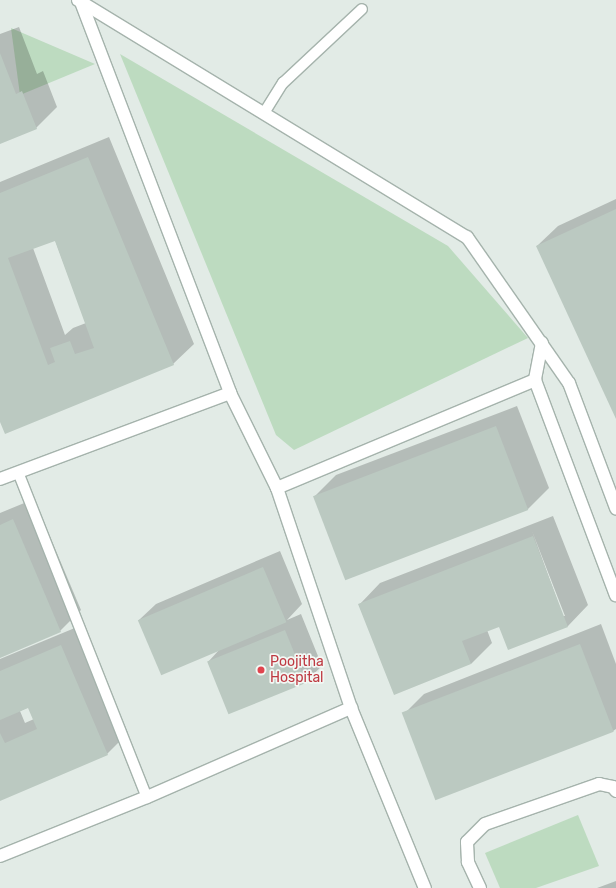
<!DOCTYPE html>
<style>
body{margin:0}
#map{position:relative;width:616px;height:888px;overflow:hidden;background:#e2ebe6;font-family:Rubik,sans-serif}
div>[style]{position:absolute}
.green>*{inset:0;background:#bddbc0}
.shadow>*{inset:0;background:#0003}
.building>*{inset:0;background:#bbc9c1;transform-origin:0 0}
.roads{filter:drop-shadow(1px 0 #a5b3ac) drop-shadow(-1px 0 #a5b3ac) drop-shadow(0 1px #a5b3ac) drop-shadow(0 -1px #a5b3ac)}
.service>*{height:10px;margin:-5px;padding:0 5px;transform-origin:5px;border-radius:5px;background:#fff}
.minor>*{height:12px;margin:-6px;padding:0 6px;transform-origin:6px;border-radius:6px;background:#fff}
.tertiary>*{height:12px;margin:-6px;padding:0 6px;transform-origin:6px;border-radius:6px;background:#fff}
.dots>*{width:11px;height:11px;translate:-50% -50%;box-sizing:border-box;border:2px solid #f3f8f4;border-radius:50%}
span{translate:-50% -50%;white-space:nowrap;text-align:center;line-height:1.15;-webkit-text-stroke:3.5px #f3f8f4;paint-order:stroke}
.health-label{font-size:14px;color:#be3a42}
.left{translate:0 -50%;text-align:left}
</style>
<div id="map">
<div class="green">
<div style="clip-path:polygon(11px 28px,95px 64px,20px 95px)"></div>
<div style="clip-path:polygon(120px 54px,448px 246px,528px 338px,294px 450px,276px 435px)"></div>
<div style="clip-path:polygon(578px 815px,599px 866px,536px 888px,500px 888px,485px 853px)"></div>
</div>
<div class="shadow">
<div style="clip-path:polygon(19px 27px,37px 74px,43px 71px,57px 107px,36px 128px,0 143px,0 34px)"></div>
<div style="clip-path:polygon(evenodd,109px 137px,194px 344px,173px 364px,0 419px,0 182px,109px 137px,55px 240px,86px 323px,73px 328px,65px 335px,33px 248px,55px 240px)"></div>
<div style="clip-path:polygon(616px 199px,616px 417px,537px 246px,558px 226px)"></div>
<div style="clip-path:polygon(517px 406px,549px 488px,528px 509px,315px 496px,336px 475px)"></div>
<div style="clip-path:polygon(34px 499px,81px 610px,60px 631px,0 656px,0 513px)"></div>
<div style="clip-path:polygon(evenodd,553px 516px,588px 605px,568px 626px,499px 625px,487px 630px,492px 643px,471px 664px,360px 604px,380px 583px,553px 516px,532px 531px,565px 616px,563px 616px,532px 531px)"></div>
<div style="clip-path:polygon(280px 551px,302px 604px,287px 620px,301px 614px,322px 666px,305px 682px,208px 662px,220px 649px,139px 620px,156px 604px)"></div>
<div style="clip-path:polygon(601px 624px,616px 664px,616px 729px,613px 731px,403px 715px,424px 694px)"></div>
<div style="clip-path:polygon(evenodd,82px 625px,128px 733px,107px 754px,0 799px,0 659px,82px 625px,29px 707px,34px 719px,25px 723px,20px 711px,29px 707px)"></div>
<div style="clip-path:polygon(616px 881px,616px 888px,597px 888px)"></div>
</div>
<div class="building">
<div style="clip-path:polygon(0 53px,16px 94px,22px 91px,37px 129px,0 144px)"></div>
<div style="clip-path:polygon(evenodd,88px 157px,174px 365px,5px 434px,0 422px,0 193px,88px 157px,55px 241px,94px 348px,75px 354px,70px 341px,50px 348px,55px 362px,48px 365px,8px 258px,55px 241px)"></div>
<div style="clip-path:polygon(616px 209px,616px 419px,536px 246px)"></div>
<div style="left:496px;top:426px;width:90px;height:196px;rotate:69deg"></div>
<div style="clip-path:polygon(13px 519px,61px 632px,0 658px,0 525px)"></div>
<div style="clip-path:polygon(533px 536px,568px 627px,508px 650px,499px 627px,462px 641px,471px 664px,394px 695px,358px 604px)"></div>
<div style="left:263px;top:567px;width:60px;height:136px;rotate:67deg"></div>
<div style="left:285px;top:630px;width:57px;height:84px;rotate:68deg"></div>
<div style="left:580px;top:644px;width:94px;height:191px;rotate:69deg"></div>
<div style="clip-path:polygon(61px 645px,108px 755px,0 801px,0 733px,5px 743px,37px 729px,28px 708px,0 720px,0 671px)"></div>
</div>
<div class="roads">
<div class="service">
<div style="left:264px;top:113px;width:36px;rotate:-58deg"></div>
<div style="left:283px;top:83px;width:108px;rotate:-43.1deg"></div>
<div style="left:18px;top:472px;width:350px;rotate:68.4deg"></div>
</div>
<div class="minor">
<div style="left:81px;top:2px;width:418px;rotate:69.1deg"></div>
<div style="left:230px;top:393px;width:106px;rotate:63.7deg"></div>
<div style="left:277px;top:488px;width:232px;rotate:71.4deg"></div>
<div style="left:351px;top:708px;width:195px;rotate:67.7deg"></div>
<div style="left:0;top:479px;width:246px;rotate:-20.5deg"></div>
<div style="left:277px;top:488px;width:280px;rotate:-22.7deg"></div>
<div style="left:0;top:856px;width:158px;rotate:-21.9deg"></div>
<div style="left:147px;top:797px;width:223px;rotate:-23.6deg"></div>
<div style="left:480px;top:888px;width:29px;rotate:-115deg"></div>
<div style="left:468px;top:862px;width:20px;rotate:-93deg"></div>
<div style="left:467px;top:842px;width:25px;rotate:-45deg"></div>
<div style="left:485px;top:824px;width:121px;rotate:-19.3deg"></div>
<div style="left:599px;top:784px;width:14px;rotate:12deg"></div>
<div style="left:613px;top:787px;width:5px;rotate:53deg"></div>
</div>
<div class="tertiary">
<div style="left:78px;top:0;width:456px;rotate:31.4deg"></div>
<div style="left:467px;top:237px;width:178px;rotate:55.1deg"></div>
<div style="left:569px;top:383px;width:134px;rotate:69.4deg"></div>
<div style="left:542px;top:343px;width:38px;rotate:101deg"></div>
<div style="left:535px;top:380px;width:230px;rotate:69.4deg"></div>
</div>
</div>
<div class="dots">
<div style="left:261px;top:670px;background:#e0444e"></div>
</div>
<div class="health-label">
<span class="left" style="left:270px;top:670px">Poojitha<br>Hospital</span>
</div>
</div>
